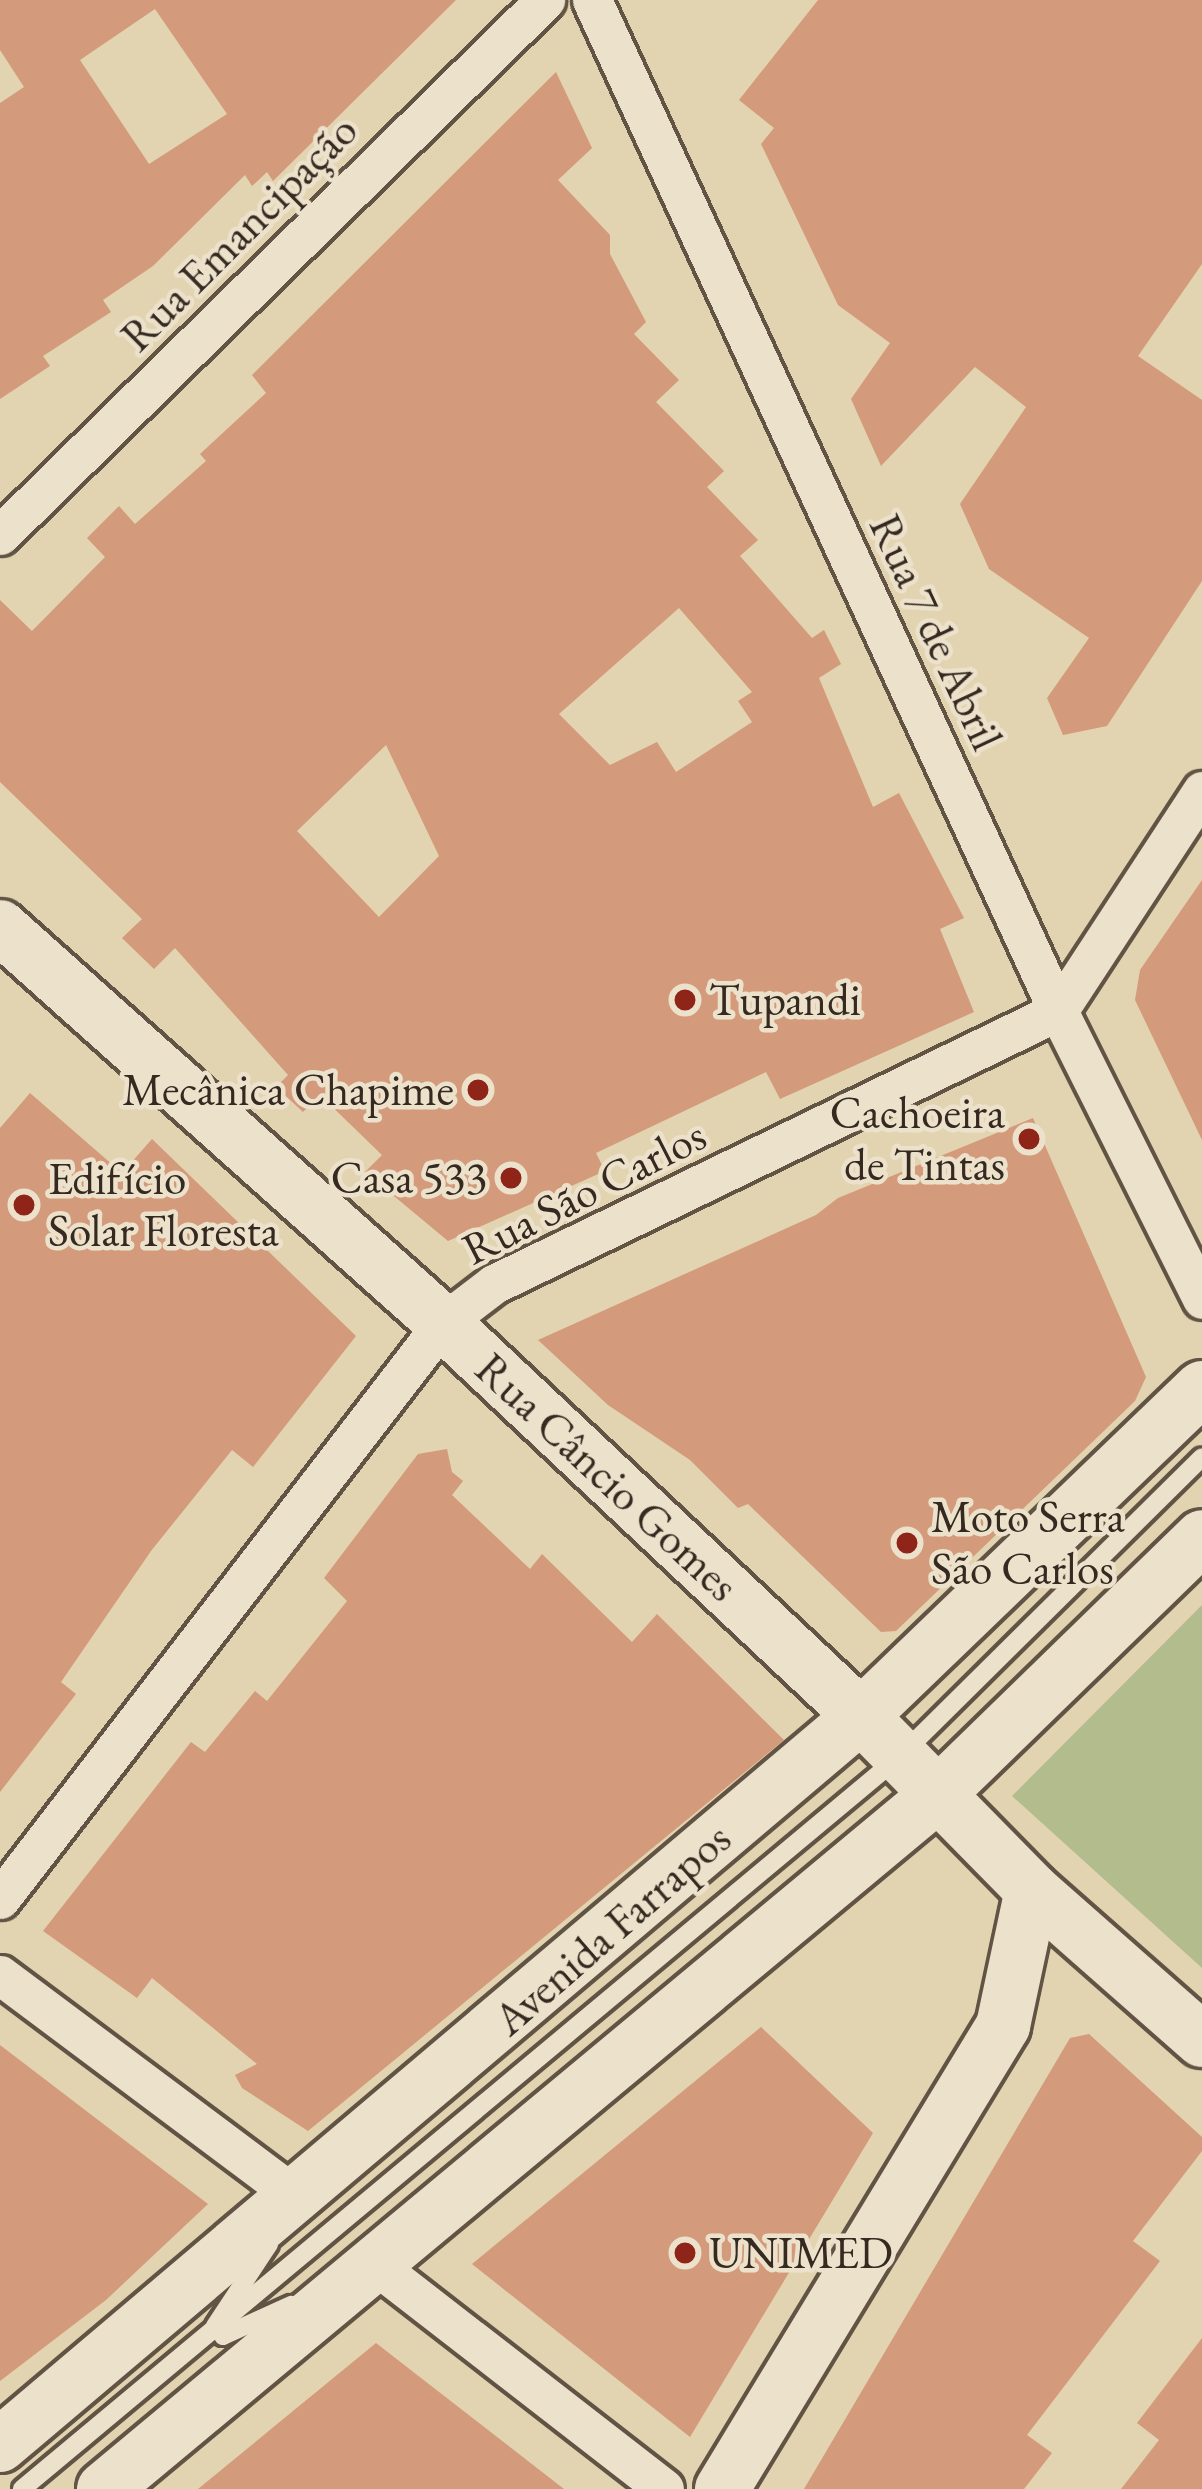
<!DOCTYPE html>
<meta charset="utf-8">
<style>
body{margin:0}
#map{position:relative;width:1202px;height:2489px;overflow:hidden;background:#e2d3b1;font-family:"EB Garamond",serif}
div>[style]{position:absolute}
.green>*{inset:0;background:#b3bc8c}
.building>*{inset:0;background:#d39a7b}
.roads{filter:drop-shadow(3px 0 #615444) drop-shadow(-3px 0 #615444) drop-shadow(0 3px #615444) drop-shadow(0 -3px #615444)}
.lane>*{height:18px;margin:-9px;padding:0 9px;transform-origin:9px;border-radius:9px;background:#ece2cc}
.street>*{height:39px;margin:-19.5px;padding:0 19.5px;transform-origin:19.5px;border-radius:19.5px;background:#ece2cc}
.secondary>*{height:54px;margin:-27px;padding:0 27px;transform-origin:27px;border-radius:27px;background:#ece2cc}
.dots>*{width:33px;height:33px;translate:-50% -50%;box-sizing:border-box;border:6px solid #ece2cc;border-radius:50%}
span{translate:-50% -50%;white-space:nowrap;text-align:center;line-height:1.15;-webkit-text-stroke:9px #ece2cc;paint-order:stroke}
.street-label{font-size:45px;color:#362920}
.poi-label{font-size:45px;color:#362920}
.left{translate:0 -50%;text-align:left}
.right{translate:-100% -50%;text-align:right}
</style>
<div id="map">
<div class="green">
<div style="clip-path:polygon(1202px 1605px,1202px 1968px,1012px 1796px)"></div>
</div>
<div class="building">
<div style="clip-path:polygon(evenodd,0 0,456px 0,273px 181px,267px 172px,252px 186px,245px 175px,153px 266px,103px 300px,111px 312px,43px 356px,50px 366px,0 399px,0 103px,24px 87px,0 50px,0 0,155px 9px,227px 114px,149px 164px,80px 60px,155px 9px)"></div>
<div style="clip-path:polygon(818px 0,1202px 0,1202px 264px,1138px 356px,1202px 400px,1202px 581px,1107px 726px,1063px 735px,1047px 698px,1089px 638px,989px 569px,960px 504px,1026px 407px,975px 367px,881px 466px,851px 399px,890px 343px,838px 305px,761px 144px,774px 128px,739px 100px)"></div>
<div style="clip-path:polygon(evenodd,556px 72px,592px 148px,558px 180px,610px 235px,610px 254px,646px 322px,634px 334px,679px 380px,656px 402px,724px 471px,707px 487px,758px 540px,740px 556px,812px 638px,824px 630px,841px 664px,819px 678px,873px 807px,899px 793px,964px 918px,940px 929px,974px 1012px,780px 1099px,766px 1072px,596px 1153px,605px 1171px,448px 1241px,365px 1172px,382px 1155px,320px 1095px,303px 1112px,276px 1087px,288px 1075px,175px 948px,154px 969px,122px 938px,142px 919px,0 782px,0 600px,32px 631px,105px 557px,87px 538px,119px 506px,135px 524px,206px 461px,200px 454px,266px 393px,252px 375px,556px 72px,679px 608px,752px 692px,738px 701px,752px 722px,676px 772px,657px 742px,610px 765px,559px 714px,679px 608px,556px 72px,386px 745px,439px 856px,379px 917px,297px 831px,386px 745px)"></div>
<div style="clip-path:polygon(1202px 880px,1202px 1140px,1135px 1000px,1140px 970px)"></div>
<div style="clip-path:polygon(30px 1093px,122px 1173px,152px 1139px,356px 1336px,253px 1467px,232px 1450px,151px 1551px,61px 1682px,76px 1694px,0 1792px,0 1128px)"></div>
<div style="clip-path:polygon(1033px 1118px,1146px 1377px,1135px 1401px,896px 1631px,881px 1632px,748px 1504px,738px 1508px,690px 1460px,608px 1405px,538px 1340px,816px 1215px,838px 1198px)"></div>
<div style="clip-path:polygon(447px 1449px,452px 1472px,463px 1481px,452px 1495px,530px 1569px,542px 1554px,632px 1642px,657px 1614px,784px 1740px,308px 2131px,242px 2088px,235px 2075px,257px 2064px,152px 1978px,137px 1998px,43px 1931px,191px 1742px,205px 1752px,255px 1691px,267px 1701px,347px 1601px,324px 1578px,418px 1454px)"></div>
<div style="clip-path:polygon(761px 2027px,873px 2133px,690px 2437px,472px 2264px)"></div>
<div style="clip-path:polygon(1089px 2034px,1202px 2137px,1202px 2151px,1133px 2241px,1160px 2261px,1027px 2435px,1052px 2453px,1024px 2489px,804px 2489px,1070px 2038px)"></div>
<div style="clip-path:polygon(0 2045px,208px 2204px,106px 2300px,0 2381px)"></div>
<div style="clip-path:polygon(1202px 2338px,1202px 2489px,1121px 2489px,1159px 2440px,1137px 2423px)"></div>
<div style="clip-path:polygon(376px 2343px,394px 2357px,564px 2489px,198px 2489px)"></div>
</div>
<div class="roads">
<div class="lane">
<div style="left:215px;top:2326px;width:98px;rotate:-56.6deg"></div>
<div style="left:223px;top:2336px;width:75px;rotate:-24.5deg"></div>
<div style="left:22px;top:2489px;width:1142px;rotate:-39.85deg"></div>
<div style="left:899px;top:1757px;width:426px;rotate:-44.7deg"></div>
</div>
<div class="street">
<div style="left:592px;top:0;width:1113px;rotate:65.25deg"></div>
<div style="left:1058px;top:1011px;width:322px;rotate:63.4deg"></div>
<div style="left:0;top:535px;width:764px;rotate:-44.47deg"></div>
<div style="left:0;top:1899px;width:727px;rotate:-52.44deg"></div>
<div style="left:443px;top:1323px;width:64px;rotate:-37.4deg"></div>
<div style="left:494px;top:1284px;width:627px;rotate:-25.83deg"></div>
<div style="left:1058px;top:1011px;width:263px;rotate:-56.8deg"></div>
<div style="left:0;top:1975px;width:372px;rotate:36.8deg"></div>
<div style="left:377px;top:2266px;width:363px;rotate:37.8deg"></div>
</div>
<div class="secondary">
<div style="left:0;top:927px;width:594px;rotate:41.79deg"></div>
<div style="left:443px;top:1323px;width:574px;rotate:43.23deg"></div>
<div style="left:861px;top:1716px;width:244px;rotate:45.5deg"></div>
<div style="left:1032px;top:1890px;width:227px;rotate:41.4deg"></div>
<div style="left:0;top:2445px;width:1128px;rotate:-40.25deg"></div>
<div style="left:861px;top:1716px;width:473px;rotate:-43.9deg"></div>
<div style="left:104px;top:2489px;width:1083px;rotate:-39.79deg"></div>
<div style="left:936px;top:1796px;width:371px;rotate:-44.2deg"></div>
<div style="left:722px;top:2489px;width:542px;rotate:-58.75deg"></div>
<div style="left:1003px;top:2026px;width:139px;rotate:-78deg"></div>
</div>
</div>
<div class="dots">
<div style="left:685px;top:1000px;background:#8f2418"></div>
<div style="left:478px;top:1090px;background:#8f2418"></div>
<div style="left:1029px;top:1139px;background:#8f2418"></div>
<div style="left:511px;top:1178px;background:#8f2418"></div>
<div style="left:24px;top:1205px;background:#8f2418"></div>
<div style="left:907px;top:1543px;background:#8f2418"></div>
<div style="left:685px;top:2253px;background:#8f2418"></div>
</div>
<div class="street-label">
<span style="left:239px;top:233px;rotate:-45deg">Rua Emancipação</span>
<span style="left:936px;top:632px;rotate:65deg">Rua 7 de Abril</span>
<span style="left:584px;top:1192px;rotate:-27deg">Rua São Carlos</span>
<span style="left:607px;top:1477px;rotate:43deg">Rua Câncio Gomes</span>
<span style="left:612px;top:1929px;rotate:-41deg">Avenida Farrapos</span>
</div>
<div class="poi-label">
<span class="left" style="left:709px;top:1000px">Tupandi</span>
<span class="right" style="left:454px;top:1090px">Mecânica Chapime</span>
<span class="right" style="left:1005px;top:1139px">Cachoeira<br>de Tintas</span>
<span class="right" style="left:487px;top:1178px">Casa 533</span>
<span class="left" style="left:48px;top:1205px">Edifício<br>Solar Floresta</span>
<span class="left" style="left:931px;top:1543px">Moto Serra<br>São Carlos</span>
<span class="left" style="left:709px;top:2253px">UNIMED</span>
</div>
</div>
